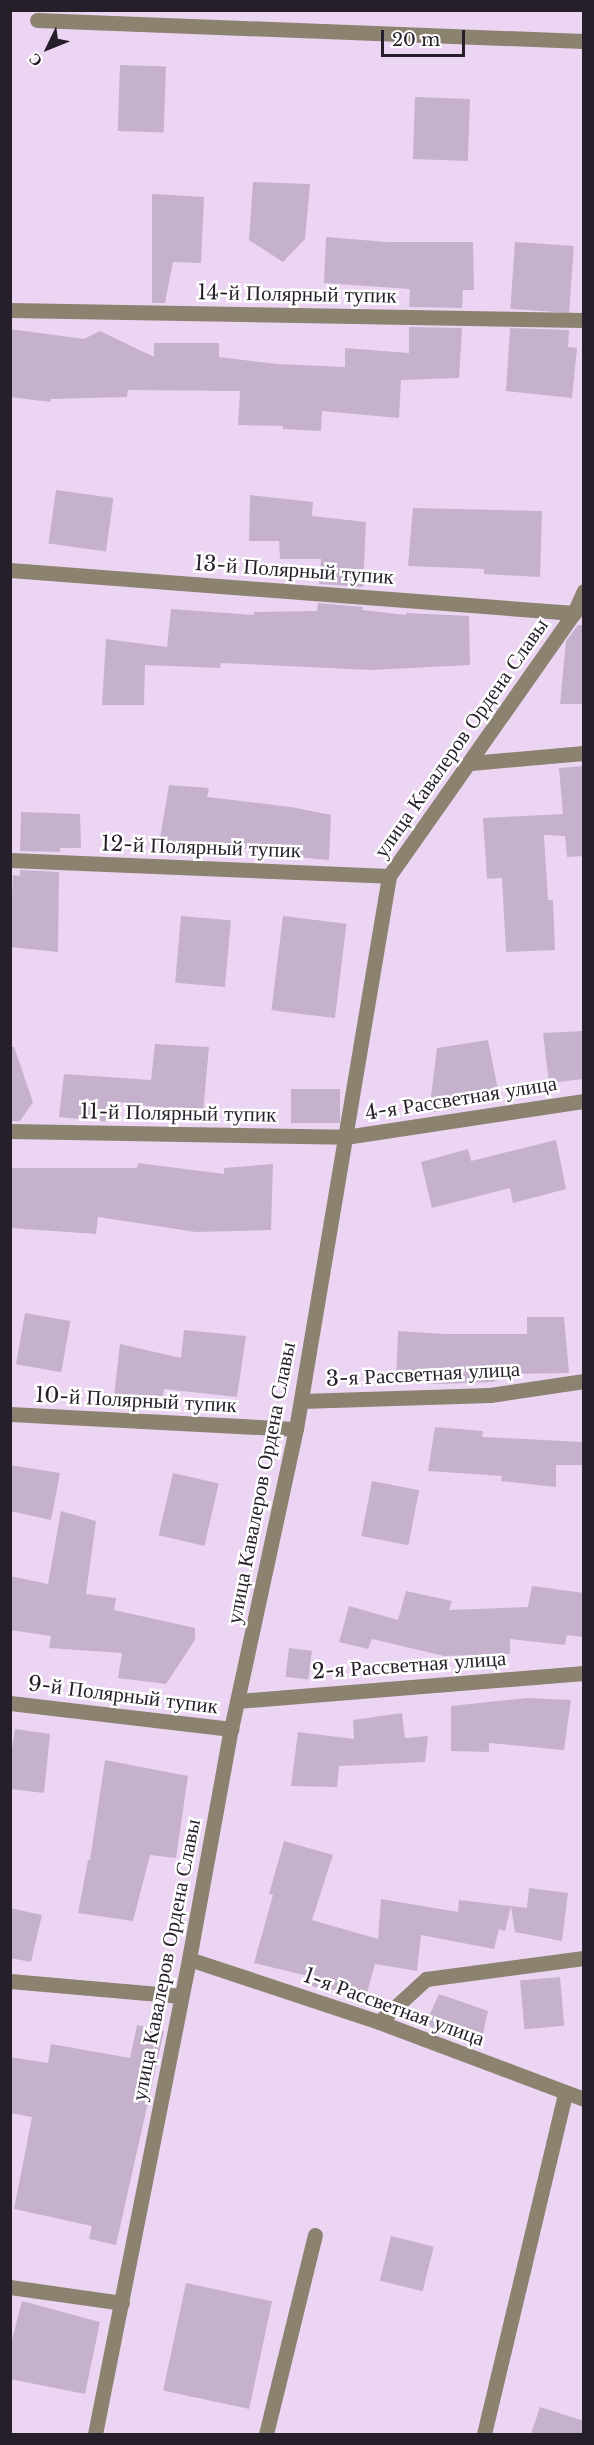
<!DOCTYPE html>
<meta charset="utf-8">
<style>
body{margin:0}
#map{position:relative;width:594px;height:2445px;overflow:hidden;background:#ecd5f3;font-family:"Libre Baskerville",serif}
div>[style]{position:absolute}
.building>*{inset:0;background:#c6b1cd;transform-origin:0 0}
.minor>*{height:15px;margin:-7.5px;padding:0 7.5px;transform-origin:7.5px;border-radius:7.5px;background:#8b8270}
span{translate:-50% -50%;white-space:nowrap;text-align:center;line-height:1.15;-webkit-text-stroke:5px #fff;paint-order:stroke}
.street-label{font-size:21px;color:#261e29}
.frame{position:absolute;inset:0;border:12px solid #261e29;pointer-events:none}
.north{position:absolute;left:18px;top:18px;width:60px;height:60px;-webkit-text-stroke:4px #fff;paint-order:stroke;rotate:227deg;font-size:16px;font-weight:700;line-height:24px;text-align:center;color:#261e29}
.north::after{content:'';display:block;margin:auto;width:21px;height:27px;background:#261e29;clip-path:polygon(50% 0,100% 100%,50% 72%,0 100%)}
.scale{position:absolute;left:381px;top:30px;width:84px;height:27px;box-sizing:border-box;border:3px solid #261e29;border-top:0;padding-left:8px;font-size:18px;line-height:21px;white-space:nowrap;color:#261e29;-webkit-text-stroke:4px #fff;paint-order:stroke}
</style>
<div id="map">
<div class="building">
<div style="left:120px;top:65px;width:46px;height:66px;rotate:2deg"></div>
<div style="left:470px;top:99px;width:62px;height:55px;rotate:92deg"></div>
<div style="clip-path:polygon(253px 182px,310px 184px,305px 239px,283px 262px,249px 240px)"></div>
<div style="clip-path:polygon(152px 194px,204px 197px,201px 263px,173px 262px,165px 303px,152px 303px)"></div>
<div style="clip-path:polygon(326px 237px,387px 242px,473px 242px,474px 290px,463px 290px,462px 308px,409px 307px,410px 289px,324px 283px)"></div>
<div style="left:515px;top:242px;width:59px;height:67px;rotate:4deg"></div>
<div style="clip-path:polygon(409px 327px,462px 328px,459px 378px,401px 380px,399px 418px,322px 411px,321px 431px,283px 429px,283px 426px,238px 425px,240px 391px,128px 390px,127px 397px,51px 399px,50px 402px,10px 397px,10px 329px,84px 339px,100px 331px,154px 357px,154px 343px,219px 343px,219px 357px,278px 364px,345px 367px,345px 348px,409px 353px)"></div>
<div style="clip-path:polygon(510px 328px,569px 330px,568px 347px,577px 348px,572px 398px,506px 391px)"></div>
<div style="left:56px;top:490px;width:58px;height:54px;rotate:8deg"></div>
<div style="clip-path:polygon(250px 495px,313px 502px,312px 516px,366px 522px,363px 587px,319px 584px,321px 559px,280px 559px,279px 541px,249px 541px)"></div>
<div style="clip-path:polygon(413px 508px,542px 511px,540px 577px,484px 574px,484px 569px,408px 566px)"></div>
<div style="clip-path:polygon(318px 603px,363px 607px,362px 610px,406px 615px,406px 613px,469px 616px,470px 665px,372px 670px,221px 663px,220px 668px,145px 665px,144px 705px,102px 705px,106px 639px,167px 647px,171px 609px,254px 615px,254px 612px,317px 611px)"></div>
<div style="clip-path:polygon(578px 625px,584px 625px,584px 704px,560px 704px,566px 641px)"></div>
<div style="clip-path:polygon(584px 766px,584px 856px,567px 857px,565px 836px,544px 835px,548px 900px,553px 900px,555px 950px,506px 952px,502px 878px,487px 879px,483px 818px,563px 814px,559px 768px)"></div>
<div style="clip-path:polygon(169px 785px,209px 788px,207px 797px,291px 807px,331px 815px,329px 860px,284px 856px,285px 851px,200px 846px,200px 849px,159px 844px)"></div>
<div style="clip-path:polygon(21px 812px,80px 814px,81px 848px,60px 848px,60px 852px,20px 851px)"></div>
<div style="clip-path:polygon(20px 870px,59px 872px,58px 952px,10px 947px,13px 875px,20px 876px)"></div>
<div style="left:181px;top:916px;width:50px;height:67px;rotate:5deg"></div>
<div style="left:283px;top:916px;width:64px;height:95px;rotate:7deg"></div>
<div style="clip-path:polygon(584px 1031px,584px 1079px,549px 1083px,543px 1033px)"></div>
<div style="clip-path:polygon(488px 1040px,500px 1100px,429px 1113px,437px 1048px)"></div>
<div style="clip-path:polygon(155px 1044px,209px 1047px,203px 1113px,111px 1101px,110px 1122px,59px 1117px,64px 1074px,151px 1080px)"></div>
<div style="clip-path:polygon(10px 1047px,14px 1047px,33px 1102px,20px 1121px,10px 1121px)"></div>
<div style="left:291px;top:1089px;width:49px;height:34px"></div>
<div style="clip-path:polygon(556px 1140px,566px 1189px,513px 1203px,510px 1188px,432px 1208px,421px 1162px,468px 1149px,471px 1161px)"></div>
<div style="clip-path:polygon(138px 1163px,224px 1174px,224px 1168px,273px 1164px,271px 1230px,196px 1232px,98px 1217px,96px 1234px,10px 1228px,10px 1168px,137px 1168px)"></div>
<div style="left:25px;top:1313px;width:46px;height:52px;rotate:10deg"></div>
<div style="clip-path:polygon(527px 1317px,564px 1317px,569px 1373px,510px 1374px,493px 1382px,442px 1384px,396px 1382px,398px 1331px,444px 1334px,527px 1334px)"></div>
<div style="clip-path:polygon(184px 1330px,246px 1336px,237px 1397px,164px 1389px,161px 1409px,113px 1404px,120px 1344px,181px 1358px)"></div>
<div style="clip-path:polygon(435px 1427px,483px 1431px,482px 1437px,584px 1442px,584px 1465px,556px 1465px,556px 1487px,501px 1481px,502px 1476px,428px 1471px)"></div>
<div style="clip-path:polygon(10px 1465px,60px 1473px,51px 1520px,10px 1511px)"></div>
<div style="left:173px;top:1473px;width:47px;height:64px;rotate:13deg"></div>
<div style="left:372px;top:1481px;width:48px;height:56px;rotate:11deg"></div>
<div style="clip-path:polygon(61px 1511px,96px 1521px,86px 1594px,116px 1598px,114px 1610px,195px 1628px,195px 1640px,166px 1684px,118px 1678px,122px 1653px,49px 1648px,51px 1636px,10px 1630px,10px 1576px,48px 1584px)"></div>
<div style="clip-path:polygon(532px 1586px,584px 1593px,584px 1637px,567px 1635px,565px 1645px,510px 1639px,510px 1654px,444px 1656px,372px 1639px,368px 1649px,339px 1642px,349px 1606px,398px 1620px,406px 1591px,452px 1601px,449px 1610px,528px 1607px)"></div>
<div style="left:289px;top:1648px;width:23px;height:29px;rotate:7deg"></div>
<div style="clip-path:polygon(527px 1698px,571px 1700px,564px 1750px,489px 1743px,489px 1752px,451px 1751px,451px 1706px)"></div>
<div style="clip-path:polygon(402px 1713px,405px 1738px,428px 1736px,425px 1762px,339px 1766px,337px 1787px,291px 1786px,298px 1732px,354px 1739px,353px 1720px)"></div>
<div style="clip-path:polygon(15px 1729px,50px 1734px,44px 1793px,10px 1789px,10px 1761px)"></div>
<div style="clip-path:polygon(105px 1760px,188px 1776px,176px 1858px,150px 1855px,133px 1921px,78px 1913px,88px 1860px,90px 1860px)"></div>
<div style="clip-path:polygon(284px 1841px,333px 1855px,312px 1920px,378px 1939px,381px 1899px,458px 1912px,459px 1900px,511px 1906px,505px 1931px,499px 1929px,494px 1949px,421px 1935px,417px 1971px,375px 1964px,366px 1996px,310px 1986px,312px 1977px,254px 1963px,273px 1895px,269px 1894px)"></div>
<div style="clip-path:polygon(529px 1888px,568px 1893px,562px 1941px,515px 1932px,511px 1906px,527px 1908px)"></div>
<div style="clip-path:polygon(10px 1908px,42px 1915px,31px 1962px,10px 1958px)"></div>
<div style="left:560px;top:1977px;width:49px;height:40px;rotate:85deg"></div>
<div style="clip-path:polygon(439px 1994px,488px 2011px,481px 2043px,425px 2025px)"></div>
<div style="clip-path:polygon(137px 2025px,164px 2031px,116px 2245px,89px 2239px,92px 2226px,14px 2209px,32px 2117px,10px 2113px,10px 2057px,48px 2063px,51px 2044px,130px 2058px)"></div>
<div style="left:391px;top:2236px;width:44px;height:46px;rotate:14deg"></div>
<div style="left:186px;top:2283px;width:88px;height:110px;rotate:12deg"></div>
<div style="clip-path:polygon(22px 2301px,100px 2322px,85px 2394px,10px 2379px,10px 2348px)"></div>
<div style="clip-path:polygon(540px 2407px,584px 2421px,584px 2434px,531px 2434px)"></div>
</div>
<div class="minor">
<div style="left:37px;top:20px;width:547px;rotate:2.2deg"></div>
<div style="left:10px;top:310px;width:574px;rotate:1deg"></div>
<div style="left:10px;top:570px;width:566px;rotate:4.36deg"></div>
<div style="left:471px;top:763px;width:113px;rotate:-5.1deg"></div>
<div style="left:10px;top:860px;width:379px;rotate:2.4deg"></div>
<div style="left:10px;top:1131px;width:335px;rotate:1deg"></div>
<div style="left:345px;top:1137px;width:242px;rotate:-8.6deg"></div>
<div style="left:301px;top:1401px;width:189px;rotate:-1.8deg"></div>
<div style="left:490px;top:1395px;width:95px;rotate:-8.5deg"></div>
<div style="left:10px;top:1414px;width:286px;rotate:3deg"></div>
<div style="left:237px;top:1701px;width:348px;rotate:-4.6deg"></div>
<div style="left:10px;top:1703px;width:223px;rotate:6.7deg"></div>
<div style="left:189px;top:1959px;width:200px;rotate:18.3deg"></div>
<div style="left:379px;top:2022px;width:219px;rotate:20.6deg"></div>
<div style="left:10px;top:1981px;width:172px;rotate:5deg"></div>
<div style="left:379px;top:2022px;width:64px;rotate:-42.5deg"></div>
<div style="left:426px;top:1979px;width:159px;rotate:-7.6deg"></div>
<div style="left:10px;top:2287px;width:113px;rotate:8.1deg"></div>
<div style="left:95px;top:2434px;width:484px;rotate:-78.8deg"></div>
<div style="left:189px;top:1959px;width:234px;rotate:-79.7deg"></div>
<div style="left:231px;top:1729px;width:307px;rotate:-77.8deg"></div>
<div style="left:296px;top:1429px;width:561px;rotate:-80.45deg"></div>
<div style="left:389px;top:876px;width:322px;rotate:-54.9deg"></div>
<div style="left:574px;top:613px;width:24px;rotate:-66deg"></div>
<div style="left:266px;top:2434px;width:205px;rotate:-76.2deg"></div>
<div style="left:484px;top:2434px;width:350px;rotate:-76.6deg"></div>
</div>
<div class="street-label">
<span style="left:297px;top:294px;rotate:1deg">14-й Полярный тупик</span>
<span style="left:294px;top:570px;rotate:4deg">13-й Полярный тупик</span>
<span style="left:461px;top:738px;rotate:-55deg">улица Кавалеров Ордена Славы</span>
<span style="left:201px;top:847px;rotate:2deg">12-й Полярный тупик</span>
<span style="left:461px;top:1098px;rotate:-9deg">4-я Рассветная улица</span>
<span style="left:178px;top:1113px;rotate:1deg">11-й Полярный тупик</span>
<span style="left:423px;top:1374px;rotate:-3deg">3-я Рассветная улица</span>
<span style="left:136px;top:1400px;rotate:3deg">10-й Полярный тупик</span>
<span style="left:261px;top:1483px;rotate:-79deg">улица Кавалеров Ордена Славы</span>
<span style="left:409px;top:1665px;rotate:-4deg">2-я Рассветная улица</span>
<span style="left:123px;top:1695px;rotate:7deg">9-й Полярный тупик</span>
<span style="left:166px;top:1960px;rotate:-79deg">улица Кавалеров Ордена Славы</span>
<span style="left:394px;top:2007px;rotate:20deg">1-я Рассветная улица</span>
</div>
<div class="frame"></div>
<div class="north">С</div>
<div class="scale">20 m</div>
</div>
